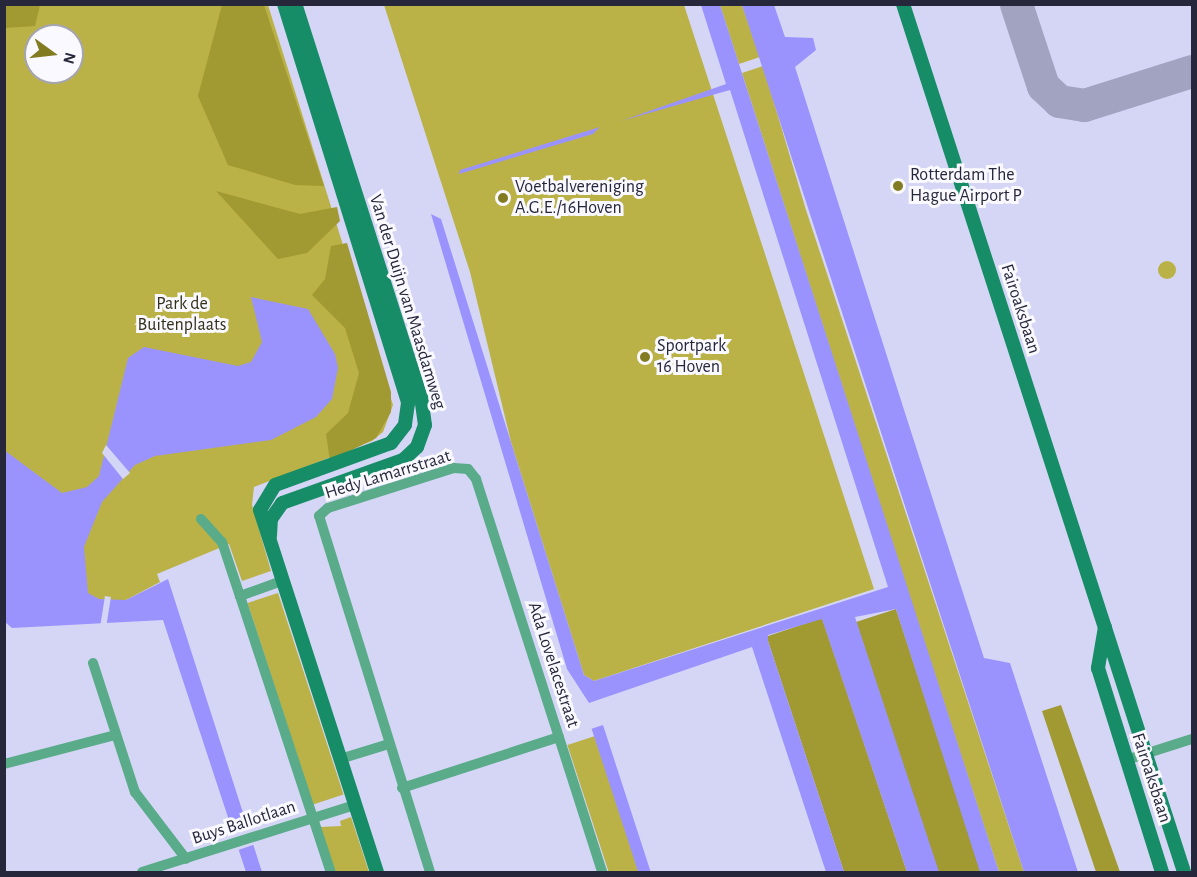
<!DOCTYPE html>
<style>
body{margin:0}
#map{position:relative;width:1197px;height:877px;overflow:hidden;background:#d5d6f6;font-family:"Alegreya Sans",sans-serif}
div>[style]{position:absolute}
.green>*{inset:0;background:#bbb247;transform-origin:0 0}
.round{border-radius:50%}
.forest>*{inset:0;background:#a19932;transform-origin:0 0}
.water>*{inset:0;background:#9a93fe;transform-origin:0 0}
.pier>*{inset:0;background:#d5d6f6;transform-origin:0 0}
.taxiway>*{height:33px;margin:-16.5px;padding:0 16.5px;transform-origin:16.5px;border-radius:16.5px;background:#a2a3c0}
.street>*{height:10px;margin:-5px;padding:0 5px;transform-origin:5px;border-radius:5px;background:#59ab89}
.secondary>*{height:14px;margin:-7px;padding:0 7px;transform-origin:7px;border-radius:7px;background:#168d67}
.dots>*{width:16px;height:16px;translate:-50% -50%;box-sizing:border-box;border:3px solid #f9f9ff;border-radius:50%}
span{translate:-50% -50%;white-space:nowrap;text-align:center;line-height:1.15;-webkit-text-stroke:6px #f9f9ff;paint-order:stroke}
.poi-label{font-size:18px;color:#27273b}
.left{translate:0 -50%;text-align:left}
.street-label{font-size:18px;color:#27273b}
.park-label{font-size:18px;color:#33311b}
.frame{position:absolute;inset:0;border:6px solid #27273b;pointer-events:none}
.north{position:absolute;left:24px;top:24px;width:60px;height:60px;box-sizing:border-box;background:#f9f9ff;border:2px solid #a5a5b1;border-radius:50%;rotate:105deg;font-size:16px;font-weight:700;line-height:24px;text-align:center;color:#27273b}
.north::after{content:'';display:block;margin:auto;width:21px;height:27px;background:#827b21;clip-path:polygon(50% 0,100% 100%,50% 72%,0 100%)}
</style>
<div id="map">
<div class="green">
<div style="clip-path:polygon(evenodd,4px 5px,268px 5px,393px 405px,383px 432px,372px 441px,254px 487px,252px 505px,271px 571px,242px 581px,229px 544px,157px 574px,160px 582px,126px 600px,5px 612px,4px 5px,36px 36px,72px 36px,72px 72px,36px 72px,36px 36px)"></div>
<div style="clip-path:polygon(384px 5px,684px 5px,874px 589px,594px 681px,584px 675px,511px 442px,470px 272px)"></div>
<div style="clip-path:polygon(720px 5px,742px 5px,760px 57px,739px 64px)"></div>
<div style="clip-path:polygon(763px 66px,806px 210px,1024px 872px,999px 872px,902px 573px,742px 73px)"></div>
<div class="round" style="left:1158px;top:261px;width:18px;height:18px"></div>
<div style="left:278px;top:593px;width:212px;height:32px;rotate:72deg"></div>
<div style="left:595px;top:736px;width:143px;height:29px;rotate:72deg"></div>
<div style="clip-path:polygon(351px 817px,369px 872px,335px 872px,320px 827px,341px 826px,340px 821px)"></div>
</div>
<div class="forest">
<div style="clip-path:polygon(5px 4px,40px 5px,35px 26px,5px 28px)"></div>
<div style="clip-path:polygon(222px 5px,264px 5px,324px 186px,295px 185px,228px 165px,198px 96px)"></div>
<div style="clip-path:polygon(216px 191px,300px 214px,337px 207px,340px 221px,307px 253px,278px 259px)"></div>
<div style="clip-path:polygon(347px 243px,391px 392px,391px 412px,376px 438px,330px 461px,326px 434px,348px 413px,359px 373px,345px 328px,312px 295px,325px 279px,331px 246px)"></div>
<div style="left:896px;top:609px;width:276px;height:42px;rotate:72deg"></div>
<div style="clip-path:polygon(822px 618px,907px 872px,844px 872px,768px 641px,768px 636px)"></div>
<div style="clip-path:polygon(1061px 705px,1120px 872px,1096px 872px,1042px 711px)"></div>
</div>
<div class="water">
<div style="clip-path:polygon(701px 5px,720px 5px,999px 872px,980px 872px,896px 609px,855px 617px,939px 872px,907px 872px,822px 619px,768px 635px,768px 641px,844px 872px,826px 872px,752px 647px,589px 703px,567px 669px,431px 214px,441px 219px,584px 675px,594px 681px,888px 587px,730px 90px,621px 121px,726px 84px)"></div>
<div style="clip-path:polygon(742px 5px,774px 5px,785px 37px,813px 38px,816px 50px,795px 67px,906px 416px,984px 658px,1010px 663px,1078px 872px,1024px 872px)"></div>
<div style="clip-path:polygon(600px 127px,593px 134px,459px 174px,460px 170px)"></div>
<div style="clip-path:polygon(251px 297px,308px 309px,335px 354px,338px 368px,332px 399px,316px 417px,271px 440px,155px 456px,135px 465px,102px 502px,84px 547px,88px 593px,99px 599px,126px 600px,168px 579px,262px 872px,246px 872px,163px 620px,12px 628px,5px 622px,4px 450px,62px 493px,87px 487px,99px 476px,128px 358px,144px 347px,238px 366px,251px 362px,262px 342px)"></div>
<div style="left:603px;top:725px;width:155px;height:12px;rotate:72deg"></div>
</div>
<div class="pier">
<div style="clip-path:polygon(106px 445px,130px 473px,123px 479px,102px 453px)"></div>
<div style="left:105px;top:596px;width:6px;height:31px;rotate:9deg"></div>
<div style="left:250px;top:827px;width:18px;height:21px;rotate:71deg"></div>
</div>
<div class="taxiway">
<div style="left:1016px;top:4px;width:86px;rotate:71.8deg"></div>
<div style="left:1043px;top:86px;width:22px;rotate:43deg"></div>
<div style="left:1059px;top:101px;width:25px;rotate:9deg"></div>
<div style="left:1084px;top:105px;width:113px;rotate:-17.5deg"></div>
</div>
<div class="street">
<div style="left:201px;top:519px;width:31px;rotate:48deg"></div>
<div style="left:222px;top:542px;width:57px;rotate:71.6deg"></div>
<div style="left:240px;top:596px;width:45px;rotate:-19.7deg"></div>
<div style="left:240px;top:596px;width:291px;rotate:71.8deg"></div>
<div style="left:93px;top:663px;width:136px;rotate:72deg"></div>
<div style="left:135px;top:792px;width:84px;rotate:52.7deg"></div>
<div style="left:340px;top:759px;width:51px;rotate:-17deg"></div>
<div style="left:1126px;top:760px;width:69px;rotate:-17.7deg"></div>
<div style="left:4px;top:764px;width:115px;rotate:-14.6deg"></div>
<div style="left:402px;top:788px;width:165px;rotate:-18deg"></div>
<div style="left:142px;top:872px;width:223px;rotate:-17.5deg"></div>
<div style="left:430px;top:872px;width:373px;rotate:-107.3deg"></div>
<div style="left:319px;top:516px;width:12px;rotate:-42deg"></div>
<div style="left:328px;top:508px;width:132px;rotate:-17.6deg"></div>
<div style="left:454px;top:468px;width:14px;rotate:4deg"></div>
<div style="left:468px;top:469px;width:13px;rotate:51deg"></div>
<div style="left:476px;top:479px;width:413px;rotate:72.2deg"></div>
</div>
<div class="secondary">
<div style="left:284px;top:4px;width:418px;rotate:72.7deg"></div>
<div style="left:408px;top:403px;width:22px;rotate:98deg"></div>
<div style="left:405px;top:425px;width:23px;rotate:128deg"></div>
<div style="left:391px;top:443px;width:123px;rotate:160.1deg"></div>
<div style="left:275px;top:485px;width:29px;rotate:121deg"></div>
<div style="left:260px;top:510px;width:380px;rotate:72.1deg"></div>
<div style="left:903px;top:4px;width:912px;rotate:72.06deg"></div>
<div style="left:270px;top:536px;width:17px;rotate:-87deg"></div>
<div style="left:271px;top:519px;width:19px;rotate:-55deg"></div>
<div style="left:282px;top:503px;width:128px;rotate:-19.6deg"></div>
<div style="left:403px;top:460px;width:19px;rotate:-43deg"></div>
<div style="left:417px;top:447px;width:23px;rotate:-70deg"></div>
<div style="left:425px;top:425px;width:27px;rotate:-98deg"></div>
<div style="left:421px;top:398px;width:414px;rotate:-107.7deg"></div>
<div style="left:1105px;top:627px;width:42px;rotate:99.7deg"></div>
<div style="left:1098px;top:668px;width:214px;rotate:72.6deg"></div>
</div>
<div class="dots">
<div style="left:898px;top:186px;background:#827b21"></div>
<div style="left:503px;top:198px;background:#827b21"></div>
<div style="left:645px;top:357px;background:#827b21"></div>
</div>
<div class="poi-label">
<span class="left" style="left:910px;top:186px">Rotterdam The<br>Hague Airport P</span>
<span class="left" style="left:515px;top:198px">Voetbalvereniging<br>A.G.E./16Hoven</span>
<span class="left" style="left:657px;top:357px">Sportpark<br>16 Hoven</span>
</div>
<div class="street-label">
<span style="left:407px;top:302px;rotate:73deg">Van der Duijn van Maasdamweg</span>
<span style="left:1020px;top:309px;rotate:72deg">Fairoaksbaan</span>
<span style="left:388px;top:475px;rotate:-17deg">Hedy Lamarrstraat</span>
<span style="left:553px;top:665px;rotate:72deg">Ada Lovelacestraat</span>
<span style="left:1151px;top:778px;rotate:72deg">Fairoaksbaan</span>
<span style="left:244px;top:823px;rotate:-18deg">Buys Ballotlaan</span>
</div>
<div class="park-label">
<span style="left:182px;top:315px">Park de<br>Buitenplaats</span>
</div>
<div class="frame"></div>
<div class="north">N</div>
</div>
